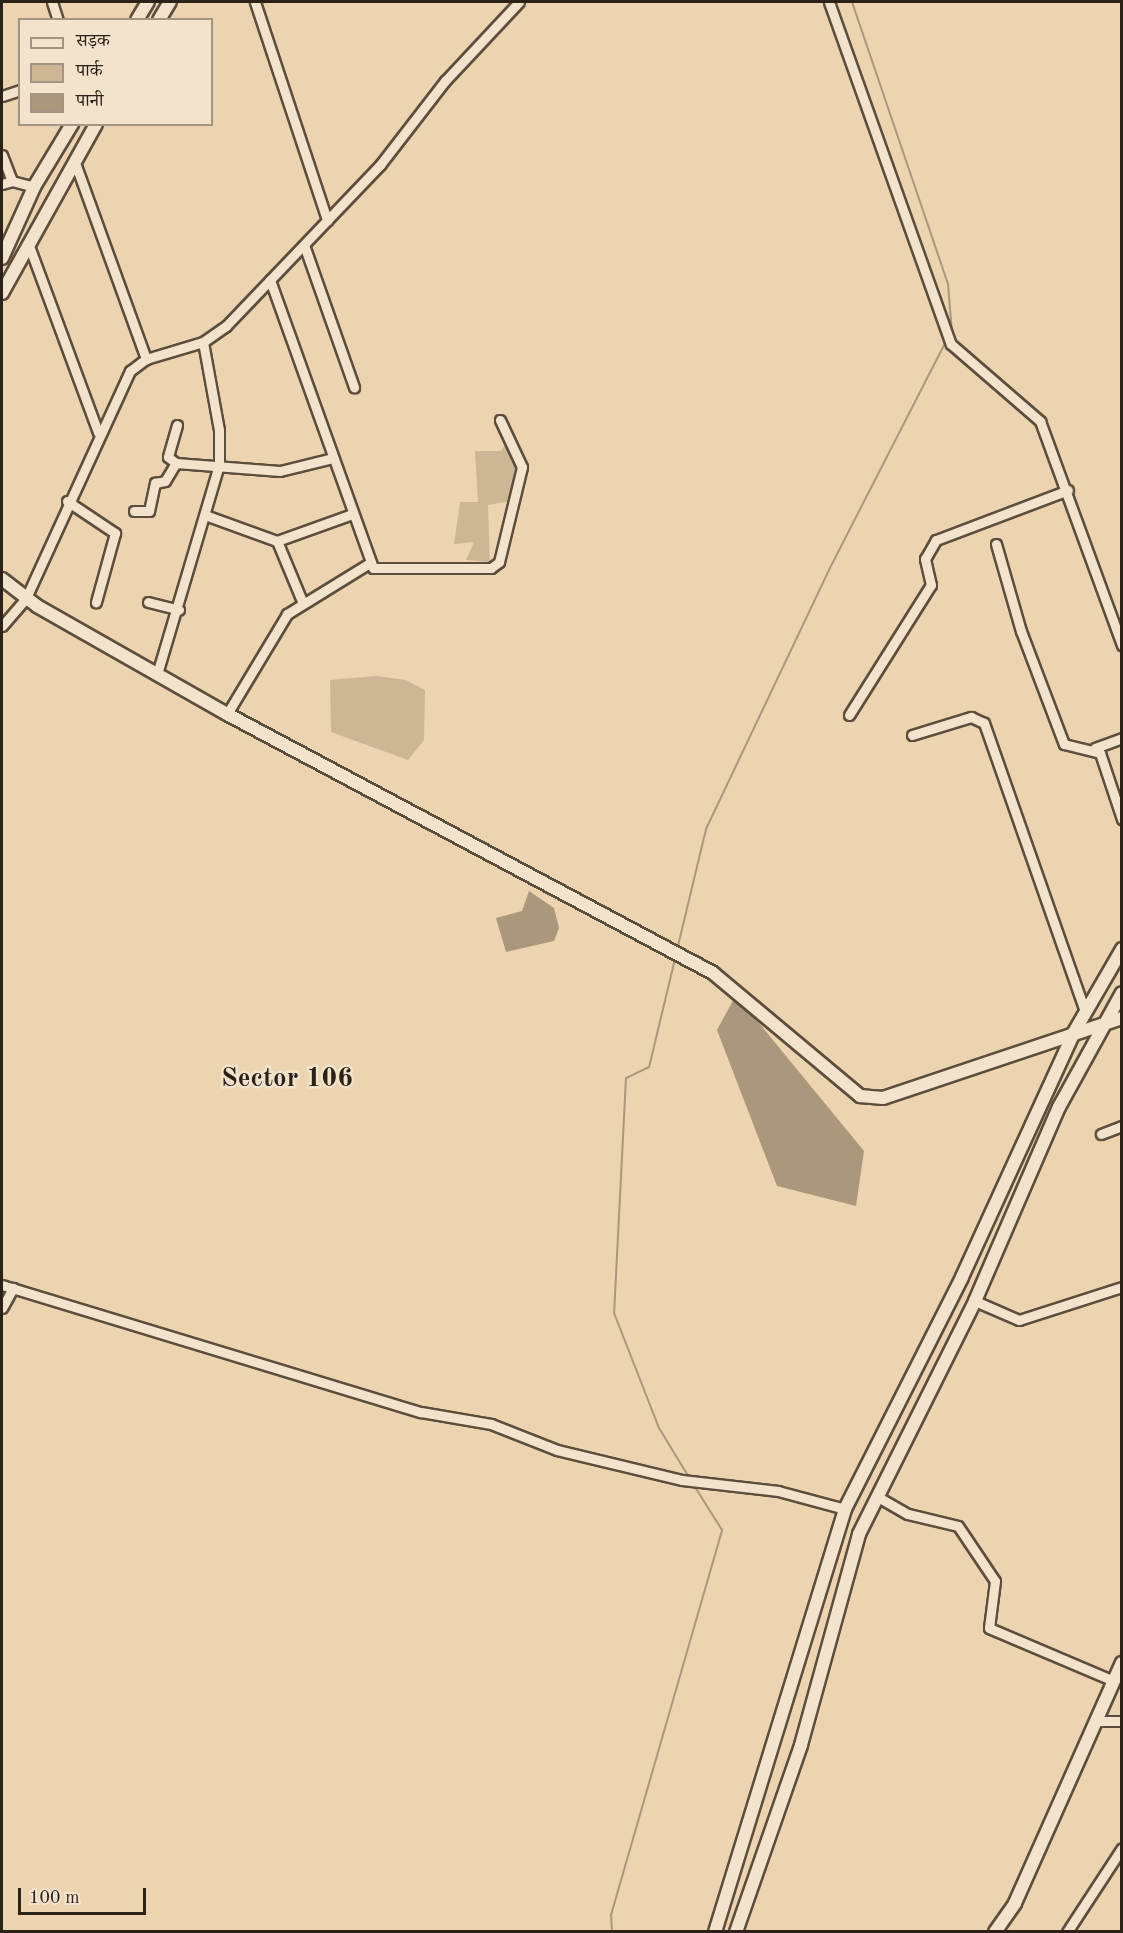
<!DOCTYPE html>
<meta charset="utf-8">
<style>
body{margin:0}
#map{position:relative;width:1123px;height:1933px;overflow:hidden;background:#edd4b0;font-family:"Old Standard TT","Noto Serif Devanagari",serif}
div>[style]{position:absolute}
.green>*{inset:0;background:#ccb696}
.water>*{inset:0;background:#ab977c}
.stream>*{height:2px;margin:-1px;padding:0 1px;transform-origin:1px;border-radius:1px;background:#ab977c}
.roads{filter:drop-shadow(2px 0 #5c4e3c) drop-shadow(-2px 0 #5c4e3c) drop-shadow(0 2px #5c4e3c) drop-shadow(0 -2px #5c4e3c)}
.street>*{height:9px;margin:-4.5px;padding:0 4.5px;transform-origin:4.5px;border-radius:4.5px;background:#f3e3cc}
.secondary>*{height:12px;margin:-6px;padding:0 6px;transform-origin:6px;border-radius:6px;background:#f3e3cc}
span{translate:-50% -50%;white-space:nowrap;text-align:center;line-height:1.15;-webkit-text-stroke:5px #f3e3cc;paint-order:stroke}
.district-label{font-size:27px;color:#2b2116;font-weight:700}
.frame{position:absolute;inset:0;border:3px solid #2b2116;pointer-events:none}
.legend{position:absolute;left:18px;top:18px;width:195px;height:108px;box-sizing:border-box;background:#f3e3cc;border:2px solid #a39583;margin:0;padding:8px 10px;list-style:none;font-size:18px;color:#2b2116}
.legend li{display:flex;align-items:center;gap:12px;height:30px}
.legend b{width:30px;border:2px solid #a39583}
.scale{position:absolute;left:18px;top:1888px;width:128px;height:27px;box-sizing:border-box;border:3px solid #2b2116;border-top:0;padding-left:8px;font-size:18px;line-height:21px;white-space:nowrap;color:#2b2116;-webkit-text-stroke:4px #f3e3cc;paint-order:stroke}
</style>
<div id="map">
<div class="green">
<div style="clip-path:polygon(506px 443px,516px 459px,512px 501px,488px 505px,490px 562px,466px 560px,474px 542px,454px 544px,460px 502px,478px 502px,475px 451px,501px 451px)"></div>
<div style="clip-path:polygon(376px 676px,406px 680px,425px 690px,424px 740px,408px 760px,331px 732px,330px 680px)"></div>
</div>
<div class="water">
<div style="clip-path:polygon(529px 891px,554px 908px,559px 928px,554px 941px,506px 952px,496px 918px,522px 911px)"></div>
<div style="clip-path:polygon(736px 995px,864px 1151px,856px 1206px,777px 1186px,717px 1030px)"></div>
</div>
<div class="stream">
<div style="left:852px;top:2px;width:298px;rotate:71.2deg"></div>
<div style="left:948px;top:284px;width:49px;rotate:85.3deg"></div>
<div style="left:677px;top:950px;width:124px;rotate:-76.5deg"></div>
<div style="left:706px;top:829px;width:293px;rotate:-64.6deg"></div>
<div style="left:832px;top:564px;width:248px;rotate:-62.9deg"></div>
<div style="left:675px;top:959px;width:111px;rotate:103.5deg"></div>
<div style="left:649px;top:1067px;width:25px;rotate:154deg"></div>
<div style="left:626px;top:1078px;width:235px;rotate:92.9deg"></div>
<div style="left:614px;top:1313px;width:123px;rotate:68.6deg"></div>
<div style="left:659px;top:1428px;width:60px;rotate:58.7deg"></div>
<div style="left:612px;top:1932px;width:17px;rotate:-93deg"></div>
<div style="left:611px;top:1915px;width:401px;rotate:-73.9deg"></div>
<div style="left:722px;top:1530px;width:54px;rotate:-122.2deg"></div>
</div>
<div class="roads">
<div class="street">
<div style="left:52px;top:2px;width:19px;rotate:72deg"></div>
<div style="left:255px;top:2px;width:230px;rotate:71.7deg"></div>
<div style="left:829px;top:2px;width:363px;rotate:70.4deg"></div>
<div style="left:951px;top:344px;width:118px;rotate:40.9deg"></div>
<div style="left:1040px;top:421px;width:239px;rotate:69.9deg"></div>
<div style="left:2px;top:96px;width:19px;rotate:-18deg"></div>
<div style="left:2px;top:155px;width:28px;rotate:69deg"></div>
<div style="left:74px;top:160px;width:212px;rotate:70.1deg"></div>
<div style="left:2px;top:184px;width:10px;rotate:-17deg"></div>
<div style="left:12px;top:181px;width:23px;rotate:15deg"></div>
<div style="left:28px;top:243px;width:202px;rotate:69.7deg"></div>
<div style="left:304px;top:245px;width:151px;rotate:70.6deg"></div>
<div style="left:270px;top:280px;width:306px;rotate:70.3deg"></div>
<div style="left:373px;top:568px;width:118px"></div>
<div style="left:491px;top:568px;width:10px;rotate:-37deg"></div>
<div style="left:499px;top:562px;width:98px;rotate:-76.4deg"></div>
<div style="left:522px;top:467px;width:52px;rotate:-115.1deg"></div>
<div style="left:177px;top:425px;width:33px;rotate:106deg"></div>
<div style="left:168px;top:457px;width:10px;rotate:37deg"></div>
<div style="left:176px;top:463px;width:104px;rotate:4.4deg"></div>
<div style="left:280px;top:471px;width:55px;rotate:-13.8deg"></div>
<div style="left:67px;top:501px;width:58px;rotate:33.7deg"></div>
<div style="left:115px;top:533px;width:72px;rotate:105.4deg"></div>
<div style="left:134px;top:511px;width:15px"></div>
<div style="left:149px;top:511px;width:29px;rotate:-78deg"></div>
<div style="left:155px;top:483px;width:10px;rotate:-11deg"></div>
<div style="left:165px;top:481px;width:21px;rotate:-59deg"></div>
<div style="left:205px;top:515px;width:77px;rotate:19.9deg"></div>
<div style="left:277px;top:541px;width:65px;rotate:67.4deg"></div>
<div style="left:277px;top:541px;width:80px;rotate:-19.8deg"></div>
<div style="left:996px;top:544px;width:91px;rotate:74deg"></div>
<div style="left:1021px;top:631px;width:121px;rotate:69.2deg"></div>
<div style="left:1064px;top:744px;width:37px;rotate:14deg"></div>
<div style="left:1100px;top:753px;width:70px;rotate:71.6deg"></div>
<div style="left:148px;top:602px;width:32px;rotate:14deg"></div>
<div style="left:2px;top:626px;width:37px;rotate:-49deg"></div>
<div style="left:26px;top:598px;width:250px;rotate:-65.4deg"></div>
<div style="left:130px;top:371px;width:20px;rotate:-37deg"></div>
<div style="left:146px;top:359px;width:59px;rotate:-16.6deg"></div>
<div style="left:203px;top:342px;width:28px;rotate:-35deg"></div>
<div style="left:226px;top:326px;width:223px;rotate:-46.3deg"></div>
<div style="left:380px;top:165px;width:106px;rotate:-52.3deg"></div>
<div style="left:445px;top:81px;width:108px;rotate:-46.9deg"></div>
<div style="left:157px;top:674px;width:218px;rotate:-73.5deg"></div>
<div style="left:219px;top:465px;width:35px;rotate:-90deg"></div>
<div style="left:219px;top:430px;width:89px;rotate:-100.3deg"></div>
<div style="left:227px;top:714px;width:117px;rotate:-59deg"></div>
<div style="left:287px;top:614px;width:95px;rotate:-31.7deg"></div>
<div style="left:849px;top:715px;width:154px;rotate:-57.8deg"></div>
<div style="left:931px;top:585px;width:27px;rotate:-103deg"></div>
<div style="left:925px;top:559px;width:22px;rotate:-60deg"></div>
<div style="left:936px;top:540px;width:141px;rotate:-20.7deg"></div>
<div style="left:912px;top:735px;width:62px;rotate:-17deg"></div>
<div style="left:971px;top:717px;width:14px;rotate:25deg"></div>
<div style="left:984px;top:723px;width:306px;rotate:70.7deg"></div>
<div style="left:1095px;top:748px;width:29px;rotate:-20deg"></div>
<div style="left:1101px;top:1134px;width:22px;rotate:-21deg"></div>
<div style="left:2px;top:1285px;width:438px;rotate:16.9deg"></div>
<div style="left:421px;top:1412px;width:71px;rotate:9.7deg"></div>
<div style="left:491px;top:1424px;width:71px;rotate:21.5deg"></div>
<div style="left:557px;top:1450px;width:129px;rotate:13.5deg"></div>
<div style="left:682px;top:1480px;width:97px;rotate:6.5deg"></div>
<div style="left:778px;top:1491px;width:69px;rotate:15deg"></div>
<div style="left:975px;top:1301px;width:48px;rotate:23.4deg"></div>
<div style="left:1019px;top:1320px;width:108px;rotate:-17.8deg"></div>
<div style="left:2px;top:1308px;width:23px;rotate:-61deg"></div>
<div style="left:878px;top:1497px;width:34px;rotate:30deg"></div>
<div style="left:908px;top:1514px;width:51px;rotate:13.5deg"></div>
<div style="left:958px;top:1526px;width:66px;rotate:56.1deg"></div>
<div style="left:995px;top:1581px;width:47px;rotate:97.3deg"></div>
<div style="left:989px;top:1628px;width:136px;rotate:23deg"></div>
<div style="left:1096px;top:1721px;width:26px"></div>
<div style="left:1067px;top:1932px;width:100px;rotate:-56.8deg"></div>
</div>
<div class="secondary">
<div style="left:137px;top:20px;width:21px;rotate:-59deg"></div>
<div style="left:159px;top:20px;width:21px;rotate:-59deg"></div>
<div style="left:2px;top:258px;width:78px;rotate:-65.7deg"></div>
<div style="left:34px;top:187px;width:74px;rotate:-58.9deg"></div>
<div style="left:2px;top:293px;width:193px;rotate:-60.9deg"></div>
<div style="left:2px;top:579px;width:44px;rotate:37.6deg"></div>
<div style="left:37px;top:606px;width:219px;rotate:29.6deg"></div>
<div style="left:227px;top:714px;width:551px;rotate:28.05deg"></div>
<div style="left:713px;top:973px;width:192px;rotate:39.9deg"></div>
<div style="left:860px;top:1096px;width:23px;rotate:5deg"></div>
<div style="left:883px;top:1098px;width:252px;rotate:-18.5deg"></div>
<div style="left:715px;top:1932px;width:443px;rotate:-72.9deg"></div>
<div style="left:845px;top:1509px;width:260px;rotate:-63.2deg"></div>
<div style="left:962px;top:1277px;width:267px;rotate:-65.4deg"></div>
<div style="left:1073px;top:1034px;width:98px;rotate:-60deg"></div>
<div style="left:736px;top:1932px;width:198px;rotate:-70.8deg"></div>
<div style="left:801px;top:1745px;width:219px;rotate:-74.6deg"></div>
<div style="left:859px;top:1534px;width:260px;rotate:-63.5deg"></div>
<div style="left:975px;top:1301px;width:211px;rotate:-66.6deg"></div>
<div style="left:1059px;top:1107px;width:130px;rotate:-61.1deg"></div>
<div style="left:995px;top:1932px;width:35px;rotate:-55deg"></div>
<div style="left:1015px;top:1903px;width:263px;rotate:-66deg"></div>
</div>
</div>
<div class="district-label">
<span style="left:287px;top:1079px">Sector 106</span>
</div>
<div class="frame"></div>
<ul class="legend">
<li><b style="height:8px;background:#f3e3cc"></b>सड़क</li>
<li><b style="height:16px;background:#ccb696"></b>पार्क</li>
<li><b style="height:16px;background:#ab977c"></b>पानी</li>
</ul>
<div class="scale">100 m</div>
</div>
